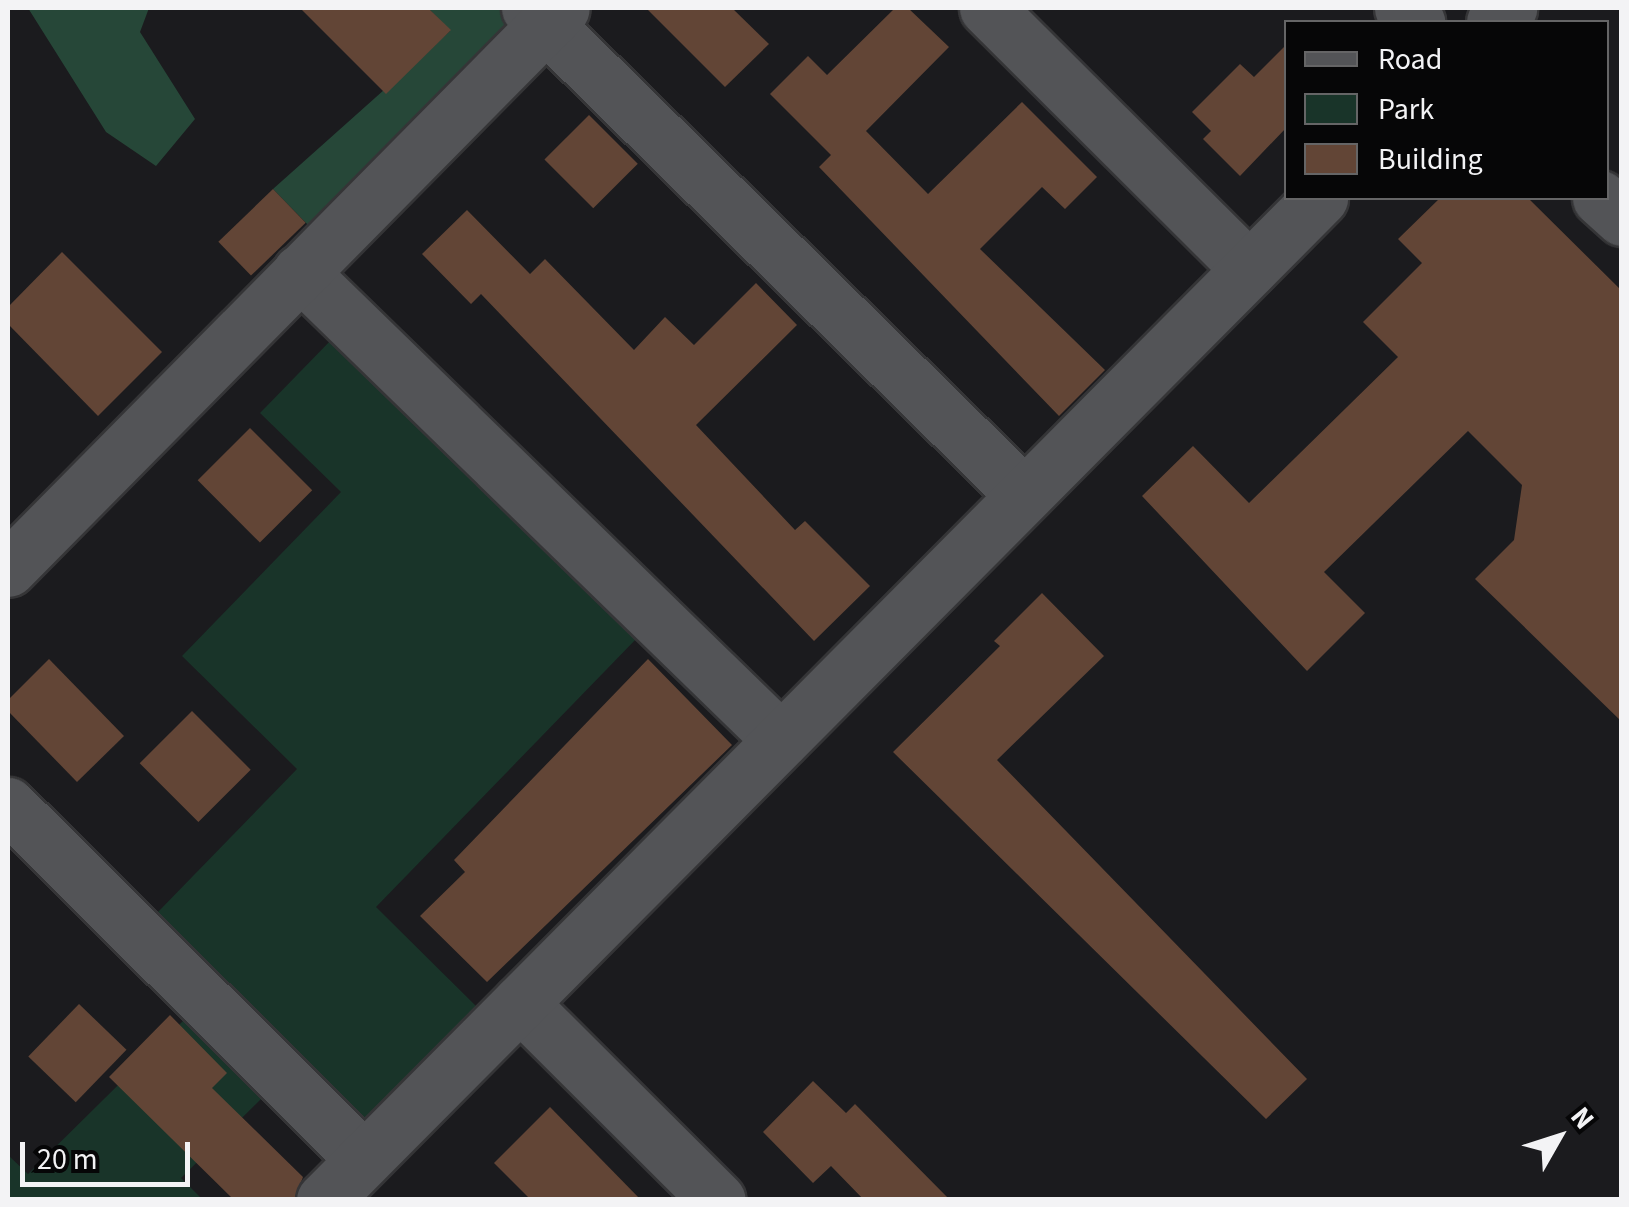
<!DOCTYPE html>
<style>
body{margin:0}
#map{position:relative;width:1629px;height:1207px;overflow:hidden;background:#1b1b1e;font-family:"Source Sans 3",sans-serif}
div>[style]{position:absolute}
.green>*{inset:0;background:#193429}
.forest>*{inset:0;background:#264738}
.building>*{inset:0;background:#624536;transform-origin:0 0}
.roads{filter:drop-shadow(2px 0 #353537) drop-shadow(-2px 0 #353537) drop-shadow(0 2px #353537) drop-shadow(0 -2px #353537)}
.minor>*{height:55px;margin:-27.5px;padding:0 27.5px;transform-origin:27.5px;border-radius:27.5px;background:#535457}
span{translate:-50% -50%;white-space:nowrap;text-align:center;line-height:1.15;-webkit-text-stroke:8px #060607;paint-order:stroke}
.frame{position:absolute;inset:0;border:10px solid #f3f3f5;pointer-events:none}
.legend{position:absolute;left:1284px;top:20px;width:325px;height:180px;box-sizing:border-box;background:#060607;border:2px solid #656566;margin:0;padding:12px 18px;list-style:none;font-size:30px;color:#f3f3f5}
.legend li{display:flex;align-items:center;gap:20px;height:50px}
.legend b{width:50px;border:2px solid #656566}
.north{position:absolute;left:1509px;top:1087px;width:100px;height:100px;-webkit-text-stroke:8px #060607;paint-order:stroke;rotate:51deg;font-size:28px;font-weight:700;line-height:40px;text-align:center;color:#f3f3f5}
.north::after{content:'';display:block;margin:auto;width:35px;height:45px;background:#f3f3f5;clip-path:polygon(50% 0,100% 100%,50% 72%,0 100%)}
.scale{position:absolute;left:20px;top:1142px;width:170px;height:45px;box-sizing:border-box;border:5px solid #f3f3f5;border-top:0;padding-left:12px;font-size:30px;line-height:35px;white-space:nowrap;color:#f3f3f5;-webkit-text-stroke:8px #060607;paint-order:stroke}
</style>
<div id="map">
<div class="green">
<div style="clip-path:polygon(333px 338px,639px 636px,376px 907px,478px 1008px,368px 1121px,156px 914px,297px 769px,182px 656px,341px 492px,260px 413px)"></div>
<div style="clip-path:polygon(184px 1020px,262px 1098px,181px 1178px,202px 1199px,8px 1199px,8px 1155px,28px 1174px)"></div>
</div>
<div class="forest">
<div style="clip-path:polygon(28px 8px,149px 8px,140px 32px,195px 119px,156px 166px,106px 132px)"></div>
<div style="clip-path:polygon(428px 8px,504px 8px,512px 33px,309px 226px,273px 189px,450px 31px)"></div>
</div>
<div class="building">
<div style="clip-path:polygon(300px 8px,428px 8px,451px 30px,386px 94px)"></div>
<div style="clip-path:polygon(646px 8px,732px 8px,769px 44px,725px 87px)"></div>
<div style="clip-path:polygon(895px 8px,908px 8px,949px 47px,866px 131px,928px 194px,1022px 102px,1097px 177px,1065px 209px,1042px 187px,980px 249px,1105px 370px,1059px 416px,819px 167px,831px 155px,770px 94px,808px 56px,827px 75px)"></div>
<div style="clip-path:polygon(1286px 45px,1286px 128px,1240px 176px,1203px 139px,1211px 131px,1192px 112px,1240px 64px,1254px 77px)"></div>
<div style="left:589px;top:115px;width:69px;height:63px;rotate:45deg"></div>
<div style="left:273px;top:189px;width:47px;height:76px;rotate:46deg"></div>
<div style="clip-path:polygon(1440px 198px,1528px 198px,1622px 291px,1622px 722px,1475px 579px,1514px 540px,1522px 485px,1468px 431px,1324px 572px,1365px 613px,1307px 671px,1142px 496px,1193px 446px,1249px 503px,1398px 357px,1363px 322px,1422px 263px,1398px 239px)"></div>
<div style="clip-path:polygon(467px 210px,530px 274px,545px 259px,634px 350px,665px 317px,694px 345px,756px 283px,797px 325px,696px 425px,795px 530px,805px 521px,870px 586px,814px 641px,481px 294px,471px 304px,422px 254px)"></div>
<div style="clip-path:polygon(62px 252px,162px 352px,98px 416px,8px 324px,8px 307px)"></div>
<div style="left:250px;top:428px;width:88px;height:74px;rotate:45deg"></div>
<div style="clip-path:polygon(1042px 593px,1104px 656px,997px 760px,1307px 1079px,1266px 1119px,893px 752px,1000px 646px,994px 641px)"></div>
<div style="clip-path:polygon(49px 659px,124px 736px,77px 782px,8px 711px,8px 700px)"></div>
<div style="clip-path:polygon(648px 659px,732px 745px,487px 982px,420px 916px,465px 872px,454px 860px)"></div>
<div style="left:192px;top:711px;width:83px;height:74px;rotate:45deg"></div>
<div style="left:79px;top:1004px;width:66px;height:73px;rotate:44deg"></div>
<div style="clip-path:polygon(170px 1015px,227px 1073px,212px 1088px,303px 1177px,294px 1200px,234px 1200px,109px 1077px)"></div>
<div style="clip-path:polygon(813px 1081px,846px 1113px,855px 1104px,950px 1200px,864px 1200px,831px 1166px,813px 1183px,763px 1132px)"></div>
<div style="clip-path:polygon(550px 1107px,641px 1200px,531px 1200px,494px 1163px)"></div>
</div>
<div class="roads">
<div class="minor">
<div style="left:529px;top:8px;width:694px;rotate:44.53deg"></div>
<div style="left:987px;top:8px;width:370px;rotate:44.9deg"></div>
<div style="left:1402px;top:8px;width:21px;rotate:43deg"></div>
<div style="left:1494px;top:22px;width:21px;rotate:-43deg"></div>
<div style="left:1600px;top:198px;width:30px;rotate:42deg"></div>
<div style="left:300px;top:272px;width:671px;rotate:44.22deg"></div>
<div style="left:8px;top:569px;width:788px;rotate:-45.36deg"></div>
<div style="left:8px;top:805px;width:502px;rotate:44.84deg"></div>
<div style="left:520px;top:1003px;width:279px;rotate:44.9deg"></div>
<div style="left:324px;top:1200px;width:1413px;rotate:-45.17deg"></div>
</div>
</div>
<div class="frame"></div>
<ul class="legend">
<li><b style="height:12px;background:#535457"></b>Road</li>
<li><b style="height:28px;background:#193429"></b>Park</li>
<li><b style="height:28px;background:#624536"></b>Building</li>
</ul>
<div class="north">N</div>
<div class="scale">20 m</div>
</div>
